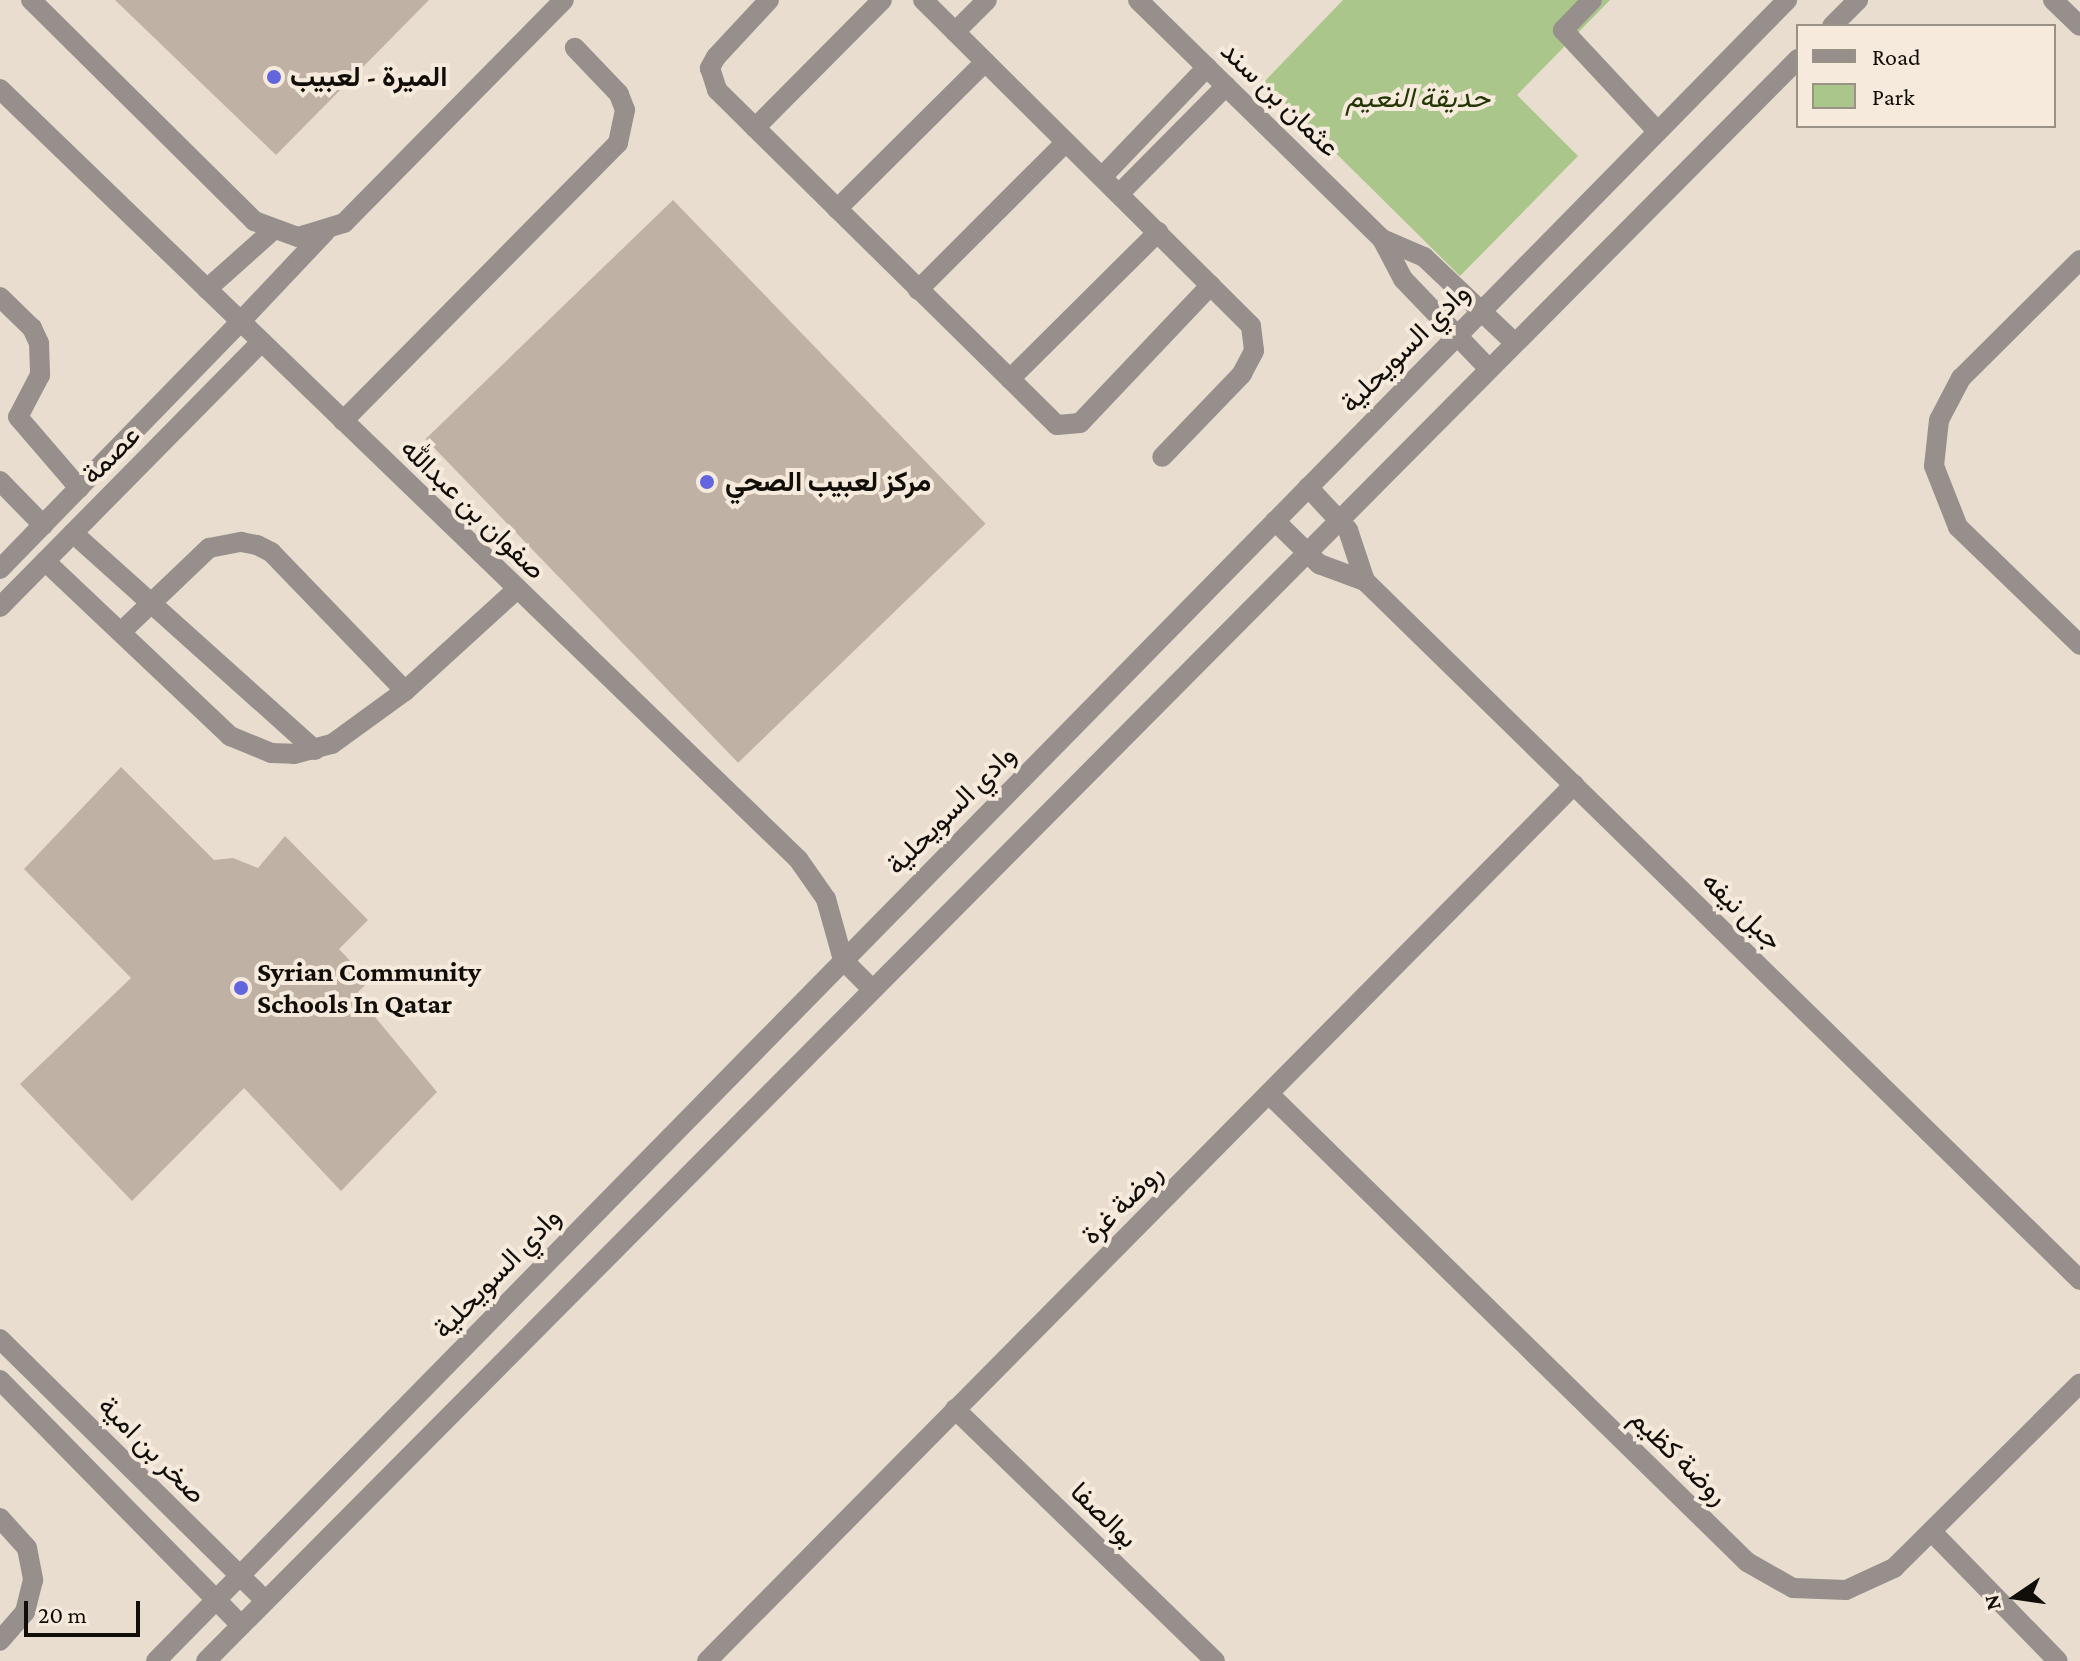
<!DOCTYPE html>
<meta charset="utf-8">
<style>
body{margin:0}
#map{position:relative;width:2080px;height:1661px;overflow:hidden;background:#e8ddce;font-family:"Crimson Pro",Vazirmatn,serif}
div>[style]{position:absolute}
.green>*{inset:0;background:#abc68b}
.building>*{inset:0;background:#c0b1a5;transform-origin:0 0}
.service>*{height:20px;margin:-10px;padding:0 10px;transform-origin:10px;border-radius:10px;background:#978f8c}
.minor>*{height:20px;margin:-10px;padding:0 10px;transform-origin:10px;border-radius:10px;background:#978f8c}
.dots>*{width:22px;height:22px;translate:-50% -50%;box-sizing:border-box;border:4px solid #f5eadb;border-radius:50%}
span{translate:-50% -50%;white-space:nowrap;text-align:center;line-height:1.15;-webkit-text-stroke:8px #f5eadb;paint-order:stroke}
.poi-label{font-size:28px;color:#110e09;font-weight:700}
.left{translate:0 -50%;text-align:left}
.park-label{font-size:28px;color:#243605;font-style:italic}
.street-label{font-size:28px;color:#110e09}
.legend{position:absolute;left:1796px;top:24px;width:260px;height:104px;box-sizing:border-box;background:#f5eadb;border:2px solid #9a9287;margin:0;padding:10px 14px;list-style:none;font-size:24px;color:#110e09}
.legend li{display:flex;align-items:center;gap:16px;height:40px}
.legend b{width:40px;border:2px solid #9a9287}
.north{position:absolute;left:1976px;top:1557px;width:80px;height:80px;-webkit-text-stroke:6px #f5eadb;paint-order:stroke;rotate:257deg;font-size:22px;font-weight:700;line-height:32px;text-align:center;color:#110e09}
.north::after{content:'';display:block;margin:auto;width:28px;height:36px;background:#110e09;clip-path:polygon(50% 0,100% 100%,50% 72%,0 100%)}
.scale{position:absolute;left:24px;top:1601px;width:116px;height:36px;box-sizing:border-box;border:4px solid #110e09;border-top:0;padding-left:10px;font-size:24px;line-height:28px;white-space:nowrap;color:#110e09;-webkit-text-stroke:6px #f5eadb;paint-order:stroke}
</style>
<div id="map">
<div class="green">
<div style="clip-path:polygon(1343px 0,1610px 0,1517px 95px,1578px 156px,1460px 276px,1264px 82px)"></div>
</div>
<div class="building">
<div style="clip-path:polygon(115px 0,429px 0,276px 155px)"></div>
<div style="left:673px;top:200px;width:450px;height:344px;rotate:46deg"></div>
<div style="clip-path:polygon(121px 767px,214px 860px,233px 858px,258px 868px,285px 836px,368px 920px,339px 949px,369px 981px,356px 994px,437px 1092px,341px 1191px,244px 1088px,132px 1201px,20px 1084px,131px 978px,24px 869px)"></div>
</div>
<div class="service">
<div style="left:31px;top:0;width:314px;rotate:44.7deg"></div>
<div style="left:254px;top:221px;width:47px;rotate:20deg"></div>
<div style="left:298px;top:237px;width:48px;rotate:-16.9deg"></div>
<div style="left:344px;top:223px;width:313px;rotate:-45.4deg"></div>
<div style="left:769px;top:0;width:78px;rotate:132.9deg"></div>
<div style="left:716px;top:57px;width:13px;rotate:119deg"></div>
<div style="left:710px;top:68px;width:23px;rotate:72deg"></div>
<div style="left:717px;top:90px;width:477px;rotate:44.6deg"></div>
<div style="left:1057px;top:425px;width:23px;rotate:-5deg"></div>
<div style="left:1080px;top:423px;width:190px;rotate:-46.5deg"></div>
<div style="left:923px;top:0;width:462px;rotate:44.8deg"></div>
<div style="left:1251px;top:326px;width:25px;rotate:83deg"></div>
<div style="left:1254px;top:351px;width:26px;rotate:118deg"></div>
<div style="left:1242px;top:374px;width:115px;rotate:133.9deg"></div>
<div style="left:955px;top:32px;width:45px;rotate:-45deg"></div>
<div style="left:755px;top:128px;width:180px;rotate:-45.2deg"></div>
<div style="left:1102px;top:177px;width:152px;rotate:-46.3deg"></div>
<div style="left:1119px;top:194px;width:152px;rotate:-45.3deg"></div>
<div style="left:837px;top:209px;width:209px;rotate:-44.8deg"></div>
<div style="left:207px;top:289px;width:87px;rotate:-41.7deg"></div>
<div style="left:918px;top:290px;width:209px;rotate:-45deg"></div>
<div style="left:0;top:297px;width:45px;rotate:44.1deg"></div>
<div style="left:32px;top:328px;width:17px;rotate:65deg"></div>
<div style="left:39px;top:343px;width:32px;rotate:88deg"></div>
<div style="left:40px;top:375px;width:47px;rotate:117.6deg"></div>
<div style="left:18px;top:417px;width:94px;rotate:49.3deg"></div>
<div style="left:240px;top:322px;width:124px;rotate:-46.6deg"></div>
<div style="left:1010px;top:379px;width:209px;rotate:-44.8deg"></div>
<div style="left:343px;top:421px;width:391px;rotate:-45.3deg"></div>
<div style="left:618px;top:143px;width:34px;rotate:-78deg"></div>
<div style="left:625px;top:110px;width:17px;rotate:-111deg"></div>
<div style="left:619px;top:94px;width:64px;rotate:-133.7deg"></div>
<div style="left:0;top:481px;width:62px;rotate:45.7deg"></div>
<div style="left:73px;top:533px;width:325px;rotate:41.9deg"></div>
<div style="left:45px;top:561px;width:255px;rotate:43.4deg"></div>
<div style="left:230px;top:736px;width:44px;rotate:22.5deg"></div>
<div style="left:271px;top:753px;width:23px;rotate:2deg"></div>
<div style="left:294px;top:754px;width:39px;rotate:-15deg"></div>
<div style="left:332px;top:744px;width:90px;rotate:-36deg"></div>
<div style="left:405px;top:691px;width:150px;rotate:-42.3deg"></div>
<div style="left:121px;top:632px;width:122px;rotate:-43.7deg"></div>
<div style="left:209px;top:548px;width:33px;rotate:-11deg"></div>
<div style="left:241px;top:542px;width:16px;rotate:11deg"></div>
<div style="left:257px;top:545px;width:16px;rotate:27deg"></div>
<div style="left:271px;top:552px;width:193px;rotate:46deg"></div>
<div style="left:0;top:1518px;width:40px;rotate:48deg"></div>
<div style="left:27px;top:1548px;width:33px;rotate:79deg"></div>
<div style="left:33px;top:1580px;width:33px;rotate:104deg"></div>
<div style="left:25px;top:1612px;width:38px;rotate:131deg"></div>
</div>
<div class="minor">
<div style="left:1138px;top:0;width:342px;rotate:44.4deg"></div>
<div style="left:1382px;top:239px;width:45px;rotate:62.3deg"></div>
<div style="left:1403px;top:279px;width:123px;rotate:46.3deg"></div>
<div style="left:1592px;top:0;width:42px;rotate:134deg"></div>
<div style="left:1563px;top:30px;width:139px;rotate:47deg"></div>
<div style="left:2053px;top:0;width:37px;rotate:44deg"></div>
<div style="left:1832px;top:26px;width:37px;rotate:-45deg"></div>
<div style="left:0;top:89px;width:1109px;rotate:43.98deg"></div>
<div style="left:798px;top:859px;width:49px;rotate:55deg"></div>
<div style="left:826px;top:899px;width:63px;rotate:74.4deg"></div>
<div style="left:843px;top:960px;width:42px;rotate:45deg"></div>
<div style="left:1382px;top:239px;width:46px;rotate:23.2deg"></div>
<div style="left:1424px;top:257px;width:124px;rotate:43.4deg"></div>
<div style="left:2080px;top:260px;width:168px;rotate:135.2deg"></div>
<div style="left:1961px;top:378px;width:47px;rotate:117.6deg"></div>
<div style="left:1939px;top:420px;width:46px;rotate:96.2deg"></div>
<div style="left:1934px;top:466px;width:66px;rotate:68.5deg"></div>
<div style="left:1958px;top:527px;width:170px;rotate:44deg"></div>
<div style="left:1308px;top:487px;width:59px;rotate:47.1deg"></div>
<div style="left:1348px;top:530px;width:54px;rotate:71.6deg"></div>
<div style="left:1275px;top:521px;width:62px;rotate:44.3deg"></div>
<div style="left:1319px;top:564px;width:49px;rotate:20.3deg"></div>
<div style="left:1365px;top:581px;width:1000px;rotate:44.35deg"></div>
<div style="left:0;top:569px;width:344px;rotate:-45.8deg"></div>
<div style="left:0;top:607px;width:372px;rotate:-45.4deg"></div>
<div style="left:1271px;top:1096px;width:666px;rotate:44.39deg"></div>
<div style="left:1747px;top:1562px;width:53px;rotate:29.5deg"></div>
<div style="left:1793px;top:1588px;width:53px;rotate:2.2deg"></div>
<div style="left:1846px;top:1590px;width:53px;rotate:-24.6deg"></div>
<div style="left:1894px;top:1568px;width:262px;rotate:-44.8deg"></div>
<div style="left:0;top:1339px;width:373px;rotate:44.6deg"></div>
<div style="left:0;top:1380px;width:344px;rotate:45.5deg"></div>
<div style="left:955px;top:1409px;width:362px;rotate:44.1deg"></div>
<div style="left:1934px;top:1534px;width:177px;rotate:45.7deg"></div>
<div style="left:156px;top:1661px;width:2328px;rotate:-45.52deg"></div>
<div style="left:206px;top:1661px;width:2259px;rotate:-45.18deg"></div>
<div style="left:707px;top:1661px;width:1233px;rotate:-45.3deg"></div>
</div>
<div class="dots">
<div style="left:274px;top:77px;background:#6265de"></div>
<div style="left:707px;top:482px;background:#6265de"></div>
<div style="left:241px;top:988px;background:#6265de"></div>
</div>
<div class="poi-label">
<span class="left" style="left:290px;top:77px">الميرة - لعبيب</span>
<span class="left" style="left:725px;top:482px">مركز لعبيب الصحي</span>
<span class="left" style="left:257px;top:988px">Syrian Community<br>Schools In Qatar</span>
</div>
<div class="park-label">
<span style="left:1418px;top:98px">حديقة النعيم</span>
</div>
<div class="street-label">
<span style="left:1280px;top:99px;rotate:44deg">عثمان بن سند</span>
<span style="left:1405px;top:348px;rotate:-45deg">وادي السويحلية</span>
<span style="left:111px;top:455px;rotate:-45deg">عصمة</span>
<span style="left:473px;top:509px;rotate:44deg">صفوان بن عبدالله</span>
<span style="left:951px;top:810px;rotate:-45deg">وادي السويحلية</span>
<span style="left:1742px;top:911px;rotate:44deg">جبل نيفه</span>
<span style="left:1122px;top:1204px;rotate:-45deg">روضة غرة</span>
<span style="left:497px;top:1273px;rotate:-46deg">وادي السويحلية</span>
<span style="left:152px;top:1450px;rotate:45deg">صخر بن امية</span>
<span style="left:1679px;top:1457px;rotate:44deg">روضة كظيم</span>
<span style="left:1104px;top:1515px;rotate:44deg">بوالصفا</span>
</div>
<ul class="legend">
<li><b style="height:10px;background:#978f8c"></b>Road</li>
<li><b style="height:22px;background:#abc68b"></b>Park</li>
</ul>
<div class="north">N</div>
<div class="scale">20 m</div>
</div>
